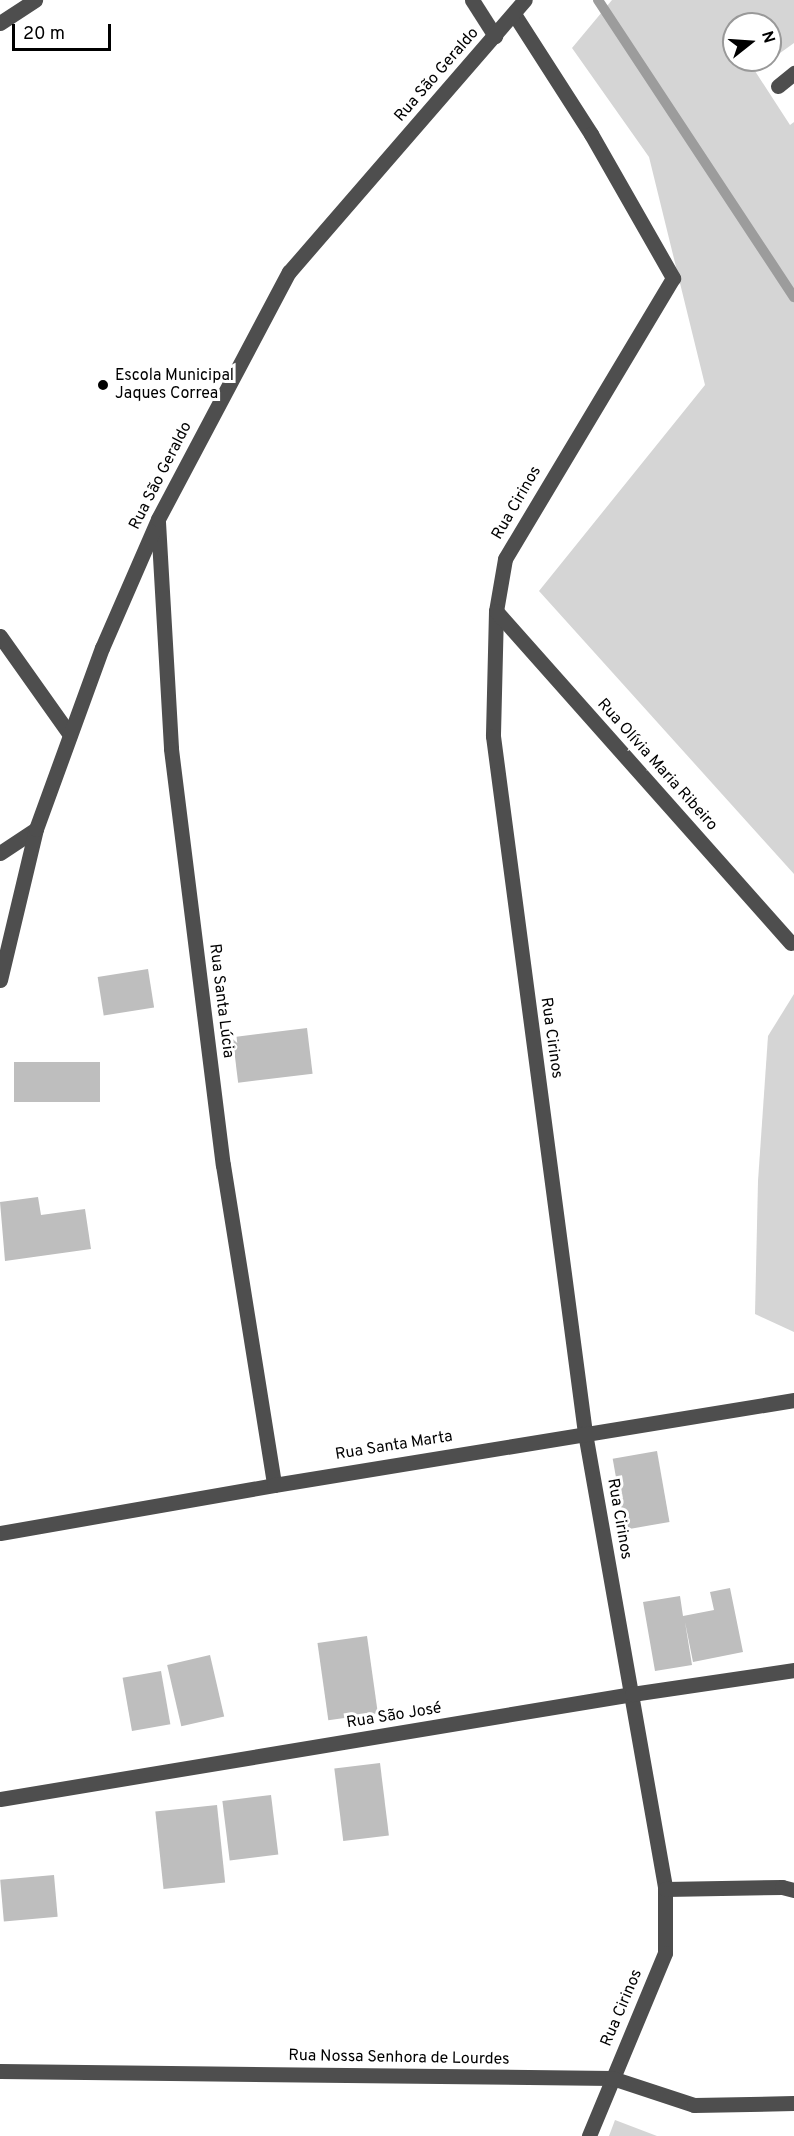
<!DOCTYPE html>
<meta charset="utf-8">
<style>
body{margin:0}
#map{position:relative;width:794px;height:2136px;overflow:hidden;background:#fff;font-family:Overpass,sans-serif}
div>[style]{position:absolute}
.green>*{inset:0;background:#d5d5d5}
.stream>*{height:10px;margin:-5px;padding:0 5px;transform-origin:5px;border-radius:5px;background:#9c9c9c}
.building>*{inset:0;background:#bebebe;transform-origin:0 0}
.minor>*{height:15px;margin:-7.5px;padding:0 7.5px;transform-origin:7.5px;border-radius:7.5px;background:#4e4e4e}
.dots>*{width:16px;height:16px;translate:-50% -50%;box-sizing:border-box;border:3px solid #fff;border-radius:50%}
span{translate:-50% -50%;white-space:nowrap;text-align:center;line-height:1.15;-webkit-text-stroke:6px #fff;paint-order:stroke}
.street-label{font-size:16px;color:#000}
.poi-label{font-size:16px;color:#000}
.left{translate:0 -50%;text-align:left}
.north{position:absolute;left:722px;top:12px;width:60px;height:60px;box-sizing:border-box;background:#fff;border:2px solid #999;border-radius:50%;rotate:73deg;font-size:16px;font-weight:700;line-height:24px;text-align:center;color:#000}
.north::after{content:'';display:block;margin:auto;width:21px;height:27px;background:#000;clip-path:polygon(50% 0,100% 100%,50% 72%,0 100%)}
.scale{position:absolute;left:12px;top:24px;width:99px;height:27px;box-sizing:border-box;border:3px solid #000;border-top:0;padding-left:8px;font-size:18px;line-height:21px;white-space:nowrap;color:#000;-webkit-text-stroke:4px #fff;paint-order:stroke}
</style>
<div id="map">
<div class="green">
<div style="clip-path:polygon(evenodd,612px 0,794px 0,794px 43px,755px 71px,790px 125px,794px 122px,794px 874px,539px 591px,705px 385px,649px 157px,572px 48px,612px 0,734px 24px,770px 24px,770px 60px,734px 60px,734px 24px)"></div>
<div style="clip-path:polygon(794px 994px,794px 1332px,755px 1314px,758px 1181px,768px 1036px)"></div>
<div style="clip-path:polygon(615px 2120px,657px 2136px,609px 2136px)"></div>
</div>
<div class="stream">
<div style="left:598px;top:0;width:356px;rotate:56.6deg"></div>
</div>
<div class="building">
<div style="left:148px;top:969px;width:39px;height:51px;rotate:81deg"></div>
<div style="left:307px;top:1028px;width:46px;height:75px;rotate:83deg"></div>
<div style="left:100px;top:1062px;width:40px;height:86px;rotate:90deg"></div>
<div style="clip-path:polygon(38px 1197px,41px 1215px,85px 1209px,91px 1249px,5px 1261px,0 1202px)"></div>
<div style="left:657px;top:1451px;width:72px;height:45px;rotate:80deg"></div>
<div style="clip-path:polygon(730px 1588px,743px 1652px,693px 1662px,685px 1622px,692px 1665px,655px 1671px,643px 1602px,680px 1596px,683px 1616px,714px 1610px,710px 1592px)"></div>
<div style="left:367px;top:1636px;width:78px;height:50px;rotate:82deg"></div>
<div style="left:210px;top:1655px;width:63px;height:44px;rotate:77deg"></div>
<div style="left:161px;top:1671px;width:54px;height:39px;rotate:80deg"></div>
<div style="left:380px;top:1763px;width:73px;height:46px;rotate:83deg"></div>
<div style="left:271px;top:1795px;width:60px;height:49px;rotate:83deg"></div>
<div style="left:217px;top:1805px;width:78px;height:62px;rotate:84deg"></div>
<div style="left:54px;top:1875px;width:42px;height:54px;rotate:85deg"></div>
</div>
<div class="minor">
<div style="left:472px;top:0;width:43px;rotate:57.4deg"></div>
<div style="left:514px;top:14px;width:143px;rotate:57.3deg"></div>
<div style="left:591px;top:134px;width:166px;rotate:60.3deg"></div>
<div style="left:673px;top:278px;width:327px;rotate:120.9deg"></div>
<div style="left:505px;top:559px;width:53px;rotate:99.8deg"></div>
<div style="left:496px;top:611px;width:125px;rotate:91.4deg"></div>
<div style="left:493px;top:736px;width:703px;rotate:82.48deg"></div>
<div style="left:585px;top:1433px;width:463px;rotate:80deg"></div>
<div style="left:665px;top:1889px;width:64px;rotate:90deg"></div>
<div style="left:665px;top:1953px;width:198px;rotate:112.6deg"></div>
<div style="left:0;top:23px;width:42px;rotate:-33.3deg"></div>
<div style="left:778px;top:86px;width:21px;rotate:-39deg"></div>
<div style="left:158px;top:522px;width:227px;rotate:86.7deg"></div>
<div style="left:171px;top:749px;width:419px;rotate:82.9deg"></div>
<div style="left:223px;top:1165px;width:324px;rotate:80.9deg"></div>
<div style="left:496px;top:611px;width:444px;rotate:48.4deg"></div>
<div style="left:0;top:636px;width:121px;rotate:54.7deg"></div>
<div style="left:0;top:853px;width:43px;rotate:-33.7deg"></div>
<div style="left:0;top:980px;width:155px;rotate:-76.6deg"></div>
<div style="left:36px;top:829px;width:193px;rotate:-70deg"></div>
<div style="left:102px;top:648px;width:141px;rotate:-66.5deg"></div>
<div style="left:158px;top:519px;width:280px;rotate:-62.1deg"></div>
<div style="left:289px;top:272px;width:360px;rotate:-49.1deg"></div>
<div style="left:0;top:1533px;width:278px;rotate:-9.9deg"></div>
<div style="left:274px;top:1485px;width:527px;rotate:-9.28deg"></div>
<div style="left:0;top:1799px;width:641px;rotate:-9.43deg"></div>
<div style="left:632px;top:1694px;width:164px;rotate:-8.4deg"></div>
<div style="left:665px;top:1889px;width:117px;rotate:-1deg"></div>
<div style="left:782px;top:1887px;width:12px;rotate:14deg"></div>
<div style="left:0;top:2071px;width:612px;rotate:0.66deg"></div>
<div style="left:612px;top:2078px;width:86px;rotate:18.2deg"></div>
<div style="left:694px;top:2105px;width:100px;rotate:-1.1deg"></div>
</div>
<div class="dots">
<div style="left:103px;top:385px;background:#000"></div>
</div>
<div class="street-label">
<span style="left:437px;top:75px;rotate:-49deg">Rua São Geraldo</span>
<span style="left:161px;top:476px;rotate:-63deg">Rua São Geraldo</span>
<span style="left:517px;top:503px;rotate:-60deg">Rua Cirinos</span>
<span style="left:657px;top:765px;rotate:48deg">Rua Olívia Maria Ribeiro</span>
<span style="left:221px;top:1001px;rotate:83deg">Rua Santa Lúcia</span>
<span style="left:551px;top:1038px;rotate:82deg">Rua Cirinos</span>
<span style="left:394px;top:1446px;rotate:-9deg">Rua Santa Marta</span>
<span style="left:619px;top:1519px;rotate:80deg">Rua Cirinos</span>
<span style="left:394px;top:1716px;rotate:-9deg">Rua São José</span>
<span style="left:622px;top:2008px;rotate:-67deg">Rua Cirinos</span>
<span style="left:399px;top:2058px;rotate:1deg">Rua Nossa Senhora de Lourdes</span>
</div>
<div class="poi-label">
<span class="left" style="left:115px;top:385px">Escola Municipal<br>Jaques Correa</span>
</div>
<div class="north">N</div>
<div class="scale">20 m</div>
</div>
